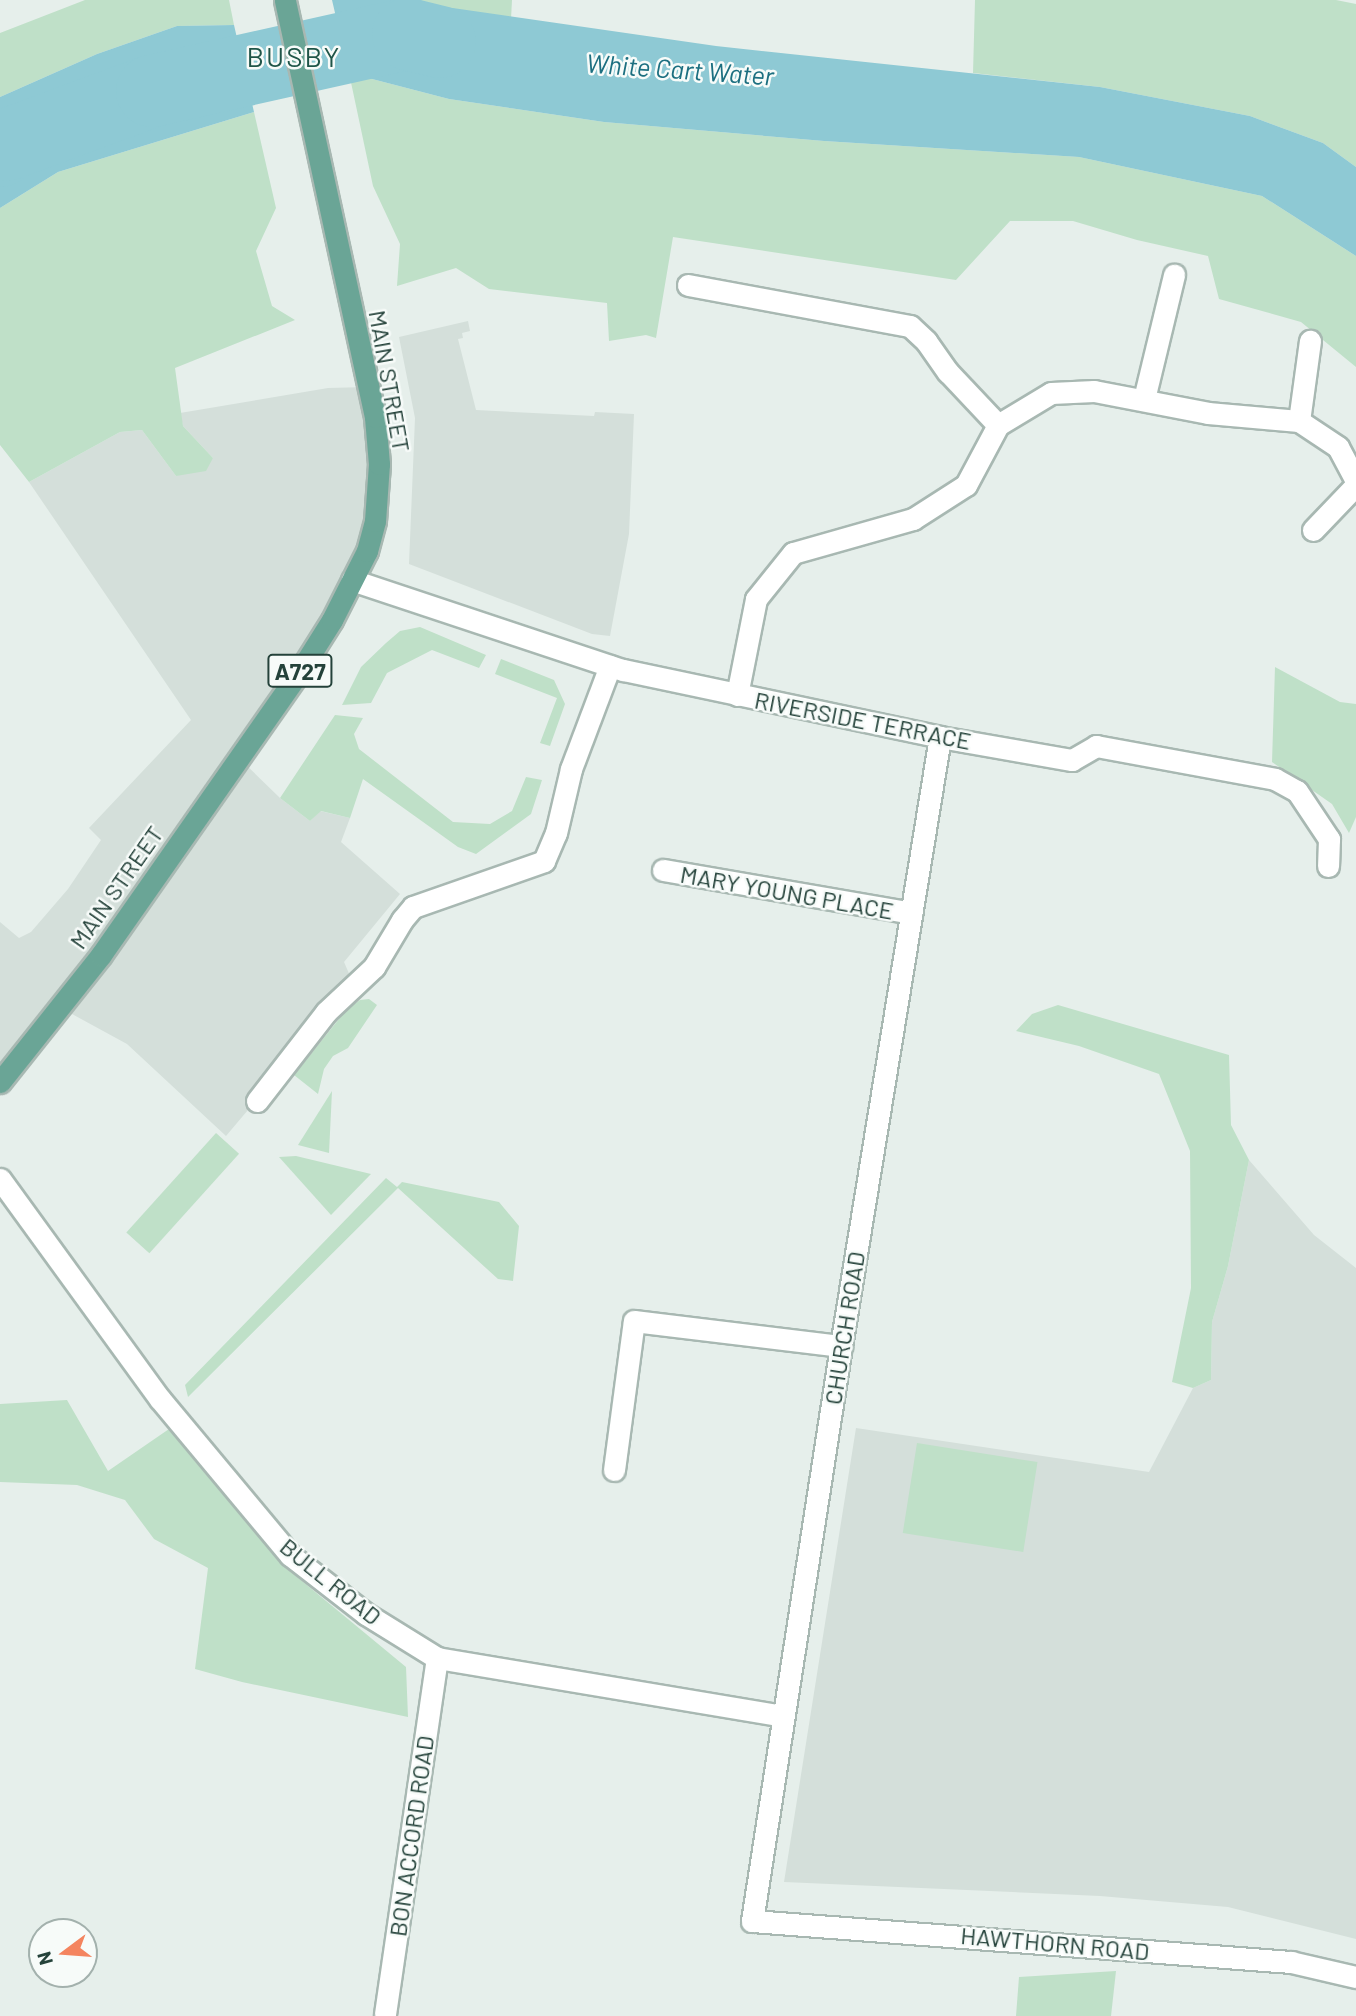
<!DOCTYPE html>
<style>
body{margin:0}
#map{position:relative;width:1356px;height:2016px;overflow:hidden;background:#e6efeb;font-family:Barlow,sans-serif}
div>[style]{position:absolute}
.built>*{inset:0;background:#d4dfda}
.green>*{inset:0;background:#bfe0c8;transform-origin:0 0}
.water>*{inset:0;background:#8ec9d4}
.river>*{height:72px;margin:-36px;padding:0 36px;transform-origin:36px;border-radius:36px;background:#8ec9d4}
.roads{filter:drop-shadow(2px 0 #a8b8b2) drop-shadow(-2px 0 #a8b8b2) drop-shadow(0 2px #a8b8b2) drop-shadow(0 -2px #a8b8b2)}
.minor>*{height:21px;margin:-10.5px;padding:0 10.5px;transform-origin:10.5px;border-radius:10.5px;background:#fff}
.major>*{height:21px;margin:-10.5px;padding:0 10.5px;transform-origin:10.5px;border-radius:10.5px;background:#6aa596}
span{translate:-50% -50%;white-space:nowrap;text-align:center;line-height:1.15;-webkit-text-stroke:5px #f7fbf9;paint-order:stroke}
.shield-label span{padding:2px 5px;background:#f7fbf9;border:2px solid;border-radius:5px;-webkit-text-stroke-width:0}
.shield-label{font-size:23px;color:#24423a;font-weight:700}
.street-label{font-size:24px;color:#24423a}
.water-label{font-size:26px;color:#1c6f80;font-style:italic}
.quarter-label{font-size:28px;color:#1f5548;letter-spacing:2px}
.north{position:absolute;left:28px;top:1918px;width:70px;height:70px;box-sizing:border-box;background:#f7fbf9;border:2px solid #a3b1ad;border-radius:50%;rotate:254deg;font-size:19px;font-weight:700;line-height:28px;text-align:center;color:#24423a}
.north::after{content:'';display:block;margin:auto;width:24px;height:32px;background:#f4845f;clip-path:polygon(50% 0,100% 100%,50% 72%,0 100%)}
</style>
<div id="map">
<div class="built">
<div style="clip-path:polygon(468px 321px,470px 331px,462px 333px,463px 338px,458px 339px,476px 410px,594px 416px,595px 412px,634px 414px,629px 534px,610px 636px,592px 634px,409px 564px,415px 418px,399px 337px)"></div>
<div style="clip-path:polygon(367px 387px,375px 417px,367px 551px,239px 758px,280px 798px,310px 821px,320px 811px,350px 818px,341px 842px,400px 894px,344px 962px,354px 985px,226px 1136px,127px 1044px,61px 1008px,0 1082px,0 922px,19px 938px,31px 932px,68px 889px,101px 840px,89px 828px,191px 720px,29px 482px,120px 432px,142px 430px,176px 476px,213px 458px,183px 426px,180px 413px,328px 388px)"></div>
<div style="clip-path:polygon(1249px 1160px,1314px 1235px,1356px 1268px,1356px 1939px,1228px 1907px,1100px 1896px,784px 1882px,856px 1428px,1149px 1472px,1193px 1388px,1211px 1380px,1212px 1322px,1228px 1266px)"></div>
</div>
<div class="green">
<div style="clip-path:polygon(85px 0,229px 0,234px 25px,177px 26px,97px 54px,0 97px,0 33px)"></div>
<div style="clip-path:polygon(397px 0,512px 0,511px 19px,483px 15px)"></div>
<div style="clip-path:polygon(975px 0,1336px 0,1356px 4px,1356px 167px,1323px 143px,1250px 116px,1100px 87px,973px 73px)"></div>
<div style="clip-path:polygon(349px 73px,449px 99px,604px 122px,824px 141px,1079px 157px,1262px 196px,1356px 256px,1356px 367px,1301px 322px,1219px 299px,1208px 256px,1137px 240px,1073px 221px,1010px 221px,956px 280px,673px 237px,656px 338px,646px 335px,609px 341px,607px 303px,489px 289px,456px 268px,397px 286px,400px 244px,373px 186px)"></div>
<div style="clip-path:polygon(254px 112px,276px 208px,256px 251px,272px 306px,295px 320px,175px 368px,183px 426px,213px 458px,206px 471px,176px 476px,142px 430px,120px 432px,29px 482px,0 445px,0 208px,58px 172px)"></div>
<div style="clip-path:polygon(420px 627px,486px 655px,479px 668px,432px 650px,387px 673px,371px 703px,342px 705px,361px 667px,386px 643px,400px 631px)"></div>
<div style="clip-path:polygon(501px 659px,554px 680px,565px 704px,550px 746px,540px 743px,557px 698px,495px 674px)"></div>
<div style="clip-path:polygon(1275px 667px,1340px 702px,1356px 704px,1356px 817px,1349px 833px,1332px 804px,1272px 762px)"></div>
<div style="clip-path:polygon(335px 715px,363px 718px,354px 734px,359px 749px,453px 822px,490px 824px,512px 811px,526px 777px,542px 780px,531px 814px,476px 854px,458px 847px,363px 779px,350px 818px,321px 811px,310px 821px,280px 798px)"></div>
<div style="clip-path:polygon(369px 999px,377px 1005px,348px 1048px,333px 1056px,324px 1069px,318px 1094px,294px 1075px,347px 1009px,360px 1000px)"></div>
<div style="clip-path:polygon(1058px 1005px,1229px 1055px,1231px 1125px,1249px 1160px,1228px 1266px,1212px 1322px,1211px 1380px,1193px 1388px,1172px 1382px,1191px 1288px,1190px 1151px,1159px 1074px,1079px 1046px,1016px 1031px,1032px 1014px)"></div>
<div style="clip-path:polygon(332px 1091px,329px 1153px,298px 1145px)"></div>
<div style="left:216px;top:1133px;width:31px;height:134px;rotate:42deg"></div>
<div style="clip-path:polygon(296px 1156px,371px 1174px,331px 1215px,279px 1157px)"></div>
<div style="clip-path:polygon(386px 1178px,397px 1187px,402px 1182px,499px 1202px,519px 1226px,513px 1281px,498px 1279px,398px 1188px,188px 1397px,185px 1385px)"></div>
<div style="clip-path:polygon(67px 1400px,108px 1471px,169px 1429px,285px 1567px,406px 1667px,408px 1717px,242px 1682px,195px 1669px,208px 1568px,154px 1539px,125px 1500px,77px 1485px,0 1482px,0 1404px)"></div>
<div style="left:917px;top:1443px;width:122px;height:91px;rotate:9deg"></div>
<div style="clip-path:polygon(1116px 1971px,1111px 2016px,1016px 2016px,1019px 1977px)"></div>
</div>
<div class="water">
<div style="clip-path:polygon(332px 0,397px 0,716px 46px,1100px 87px,1250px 116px,1323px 143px,1356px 167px,1356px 256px,1262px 196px,1079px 157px,824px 141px,604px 122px,449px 99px,349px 73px)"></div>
<div style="clip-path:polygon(234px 25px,254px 112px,58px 172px,0 208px,0 97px,97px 54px,177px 26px)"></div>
</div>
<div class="river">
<div style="left:0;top:151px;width:8px;rotate:-45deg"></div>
<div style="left:6px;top:145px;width:156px;rotate:-20.3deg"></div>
<div style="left:152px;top:91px;width:262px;rotate:-12.6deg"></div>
<div style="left:408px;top:34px;width:33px;rotate:14deg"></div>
</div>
<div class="roads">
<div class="minor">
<div style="left:688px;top:285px;width:226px;rotate:10.5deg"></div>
<div style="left:910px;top:326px;width:22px;rotate:43deg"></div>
<div style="left:926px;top:341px;width:38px;rotate:55deg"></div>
<div style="left:948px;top:372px;width:73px;rotate:46.7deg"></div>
<div style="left:1144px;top:399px;width:128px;rotate:-76.4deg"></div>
<div style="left:1299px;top:421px;width:81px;rotate:-82.2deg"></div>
<div style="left:1313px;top:530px;width:62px;rotate:-46.3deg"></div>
<div style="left:352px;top:580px;width:286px;rotate:18.4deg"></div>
<div style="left:623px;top:670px;width:324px;rotate:11.9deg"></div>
<div style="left:940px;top:737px;width:134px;rotate:9.9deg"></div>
<div style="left:1072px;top:760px;width:28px;rotate:-30deg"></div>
<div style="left:1096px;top:746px;width:182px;rotate:10.4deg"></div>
<div style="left:1275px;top:779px;width:25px;rotate:29deg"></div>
<div style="left:1297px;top:791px;width:58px;rotate:56.3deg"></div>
<div style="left:1329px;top:839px;width:27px;rotate:92deg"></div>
<div style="left:737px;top:695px;width:98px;rotate:-78.8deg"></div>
<div style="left:756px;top:599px;width:59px;rotate:-51.2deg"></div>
<div style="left:793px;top:553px;width:125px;rotate:-15.8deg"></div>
<div style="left:913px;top:519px;width:63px;rotate:-32.7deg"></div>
<div style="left:966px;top:485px;width:68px;rotate:-61.9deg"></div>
<div style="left:998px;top:425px;width:62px;rotate:-31.1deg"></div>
<div style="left:1051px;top:393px;width:43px;rotate:-2.7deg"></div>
<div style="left:1094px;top:391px;width:116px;rotate:10.9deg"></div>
<div style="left:1208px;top:413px;width:91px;rotate:5deg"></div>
<div style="left:1299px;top:421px;width:47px;rotate:33.7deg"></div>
<div style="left:1338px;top:447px;width:38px;rotate:62deg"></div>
<div style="left:940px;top:737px;width:617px;rotate:99.23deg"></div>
<div style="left:841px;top:1346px;width:582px;rotate:98.8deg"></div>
<div style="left:752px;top:1921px;width:541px;rotate:4.35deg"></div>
<div style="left:1291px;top:1962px;width:67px;rotate:13deg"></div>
<div style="left:663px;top:870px;width:252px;rotate:9.8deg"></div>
<div style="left:257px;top:1101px;width:113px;rotate:-52.2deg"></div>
<div style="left:326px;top:1012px;width:66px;rotate:-43.2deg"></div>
<div style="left:374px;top:967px;width:55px;rotate:-59.2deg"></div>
<div style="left:402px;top:920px;width:17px;rotate:-50deg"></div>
<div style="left:413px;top:907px;width:139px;rotate:-19.3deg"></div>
<div style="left:544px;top:861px;width:30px;rotate:-67deg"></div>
<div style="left:556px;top:833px;width:66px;rotate:-76.8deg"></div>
<div style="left:571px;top:769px;width:110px;rotate:-69.3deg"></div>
<div style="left:0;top:1179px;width:272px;rotate:54deg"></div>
<div style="left:160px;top:1399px;width:203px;rotate:50.2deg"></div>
<div style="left:290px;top:1555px;width:96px;rotate:37.8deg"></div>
<div style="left:366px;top:1614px;width:84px;rotate:31.8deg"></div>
<div style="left:437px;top:1658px;width:350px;rotate:9.5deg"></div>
<div style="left:614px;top:1470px;width:150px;rotate:-82.4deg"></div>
<div style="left:634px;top:1321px;width:209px;rotate:6.9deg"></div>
<div style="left:385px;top:2014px;width:360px;rotate:-81.7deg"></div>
</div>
<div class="major">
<div style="left:0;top:1082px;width:162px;rotate:-51.5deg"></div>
<div style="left:101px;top:955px;width:353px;rotate:-55deg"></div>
<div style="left:303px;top:666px;width:54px;rotate:-57.8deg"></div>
<div style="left:332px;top:620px;width:77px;rotate:-63.1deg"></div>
<div style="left:367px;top:551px;width:31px;rotate:-75deg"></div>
<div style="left:375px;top:521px;width:57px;rotate:-86deg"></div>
<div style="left:379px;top:464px;width:47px;rotate:-94.9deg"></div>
<div style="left:375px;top:417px;width:427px;rotate:-102.2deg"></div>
</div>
</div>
<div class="shield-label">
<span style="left:300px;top:671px">A727</span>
</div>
<div class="street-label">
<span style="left:390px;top:381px;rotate:80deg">MAIN STREET</span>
<span style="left:863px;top:720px;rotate:11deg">RIVERSIDE TERRACE</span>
<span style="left:116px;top:887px;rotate:-55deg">MAIN STREET</span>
<span style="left:787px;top:892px;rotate:10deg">MARY YOUNG PLACE</span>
<span style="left:844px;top:1328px;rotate:-81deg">CHURCH ROAD</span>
<span style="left:331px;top:1581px;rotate:39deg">BULL ROAD</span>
<span style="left:411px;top:1836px;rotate:-82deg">BON ACCORD ROAD</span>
<span style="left:1055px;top:1943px;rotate:5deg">HAWTHORN ROAD</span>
</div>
<div class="water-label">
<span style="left:680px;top:69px;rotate:4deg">White Cart Water</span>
</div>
<div class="quarter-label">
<span style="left:294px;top:56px">BUSBY</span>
</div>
<div class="north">N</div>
</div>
